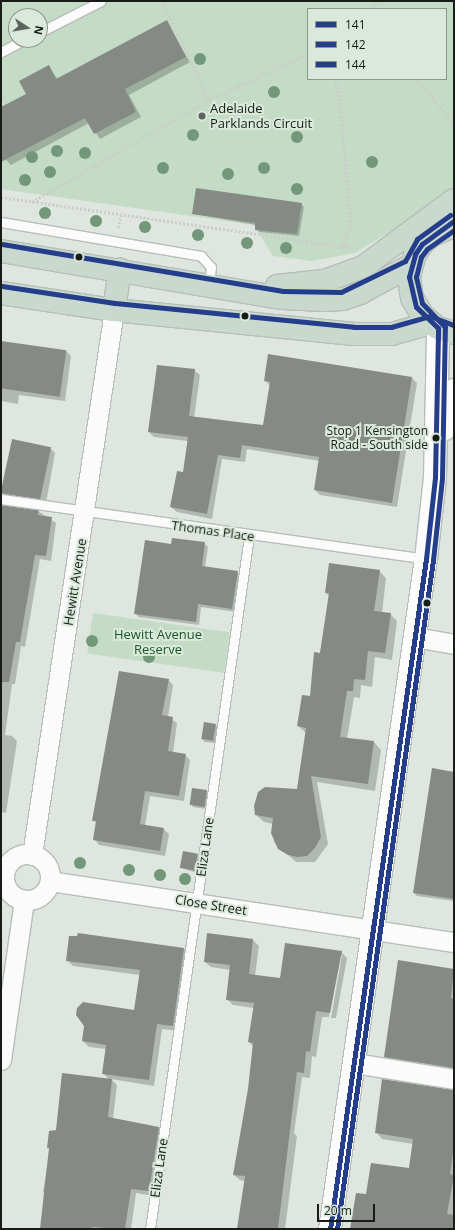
<!DOCTYPE html>
<style>
body{margin:0}
#map{position:relative;width:455px;height:1230px;overflow:hidden;background:#dee6df;font-family:"Open Sans",sans-serif}
div>[style]{position:absolute}
.green>*{inset:0;background:#c4dbc6;transform-origin:0 0}
.shadow>*{inset:0;background:#0003}
.building>*{inset:0;background:#858a85;transform-origin:0 0}
.path>*{height:2.5px;margin-top:-1.25px;transform-origin:0;background:repeating-linear-gradient(90deg,#cbcdcb 0 2px,transparent 0 4px)}
.roads{filter:drop-shadow(1px 0 #b7bdb8) drop-shadow(-1px 0 #b7bdb8) drop-shadow(0 1px #b7bdb8) drop-shadow(0 -1px #b7bdb8)}
.service>*{height:9px;margin:-4.5px;padding:0 4.5px;transform-origin:4.5px;border-radius:4.5px;background:#fafbfa}
.minor>*{height:19px;margin:-9.5px;padding:0 9.5px;transform-origin:9.5px;border-radius:9.5px;background:#fafbfa}
.minor>.ring{margin:-9.5px;padding:0;box-sizing:content-box;background:none;border:19px solid #fafbfa;border-radius:50%}
.secondary>*{height:22px;margin:-11px;padding:0 11px;transform-origin:11px;border-radius:11px;background:#fafbfa}
.trunk>*{height:22px;margin:-11px;padding:0 11px;transform-origin:11px;border-radius:11px;background:#cad9ce}
.bus-1>*{height:5px;margin:-2.5px;padding:0 2.5px;transform-origin:2.5px;border-radius:2.5px;background:#243e8c}
.bus-2>*{height:5px;margin:-2.5px;padding:0 2.5px;transform-origin:2.5px;border-radius:2.5px;background:#243e8c}
.bus-3>*{height:5px;margin:-2.5px;padding:0 2.5px;transform-origin:2.5px;border-radius:2.5px;background:#243e8c}
.trees>*{width:12px;height:12px;margin:-6px;border-radius:50%;background:#729879}
.dots>*{width:11px;height:11px;translate:-50% -50%;box-sizing:border-box;border:2px solid #dbe9dc;border-radius:50%}
span{translate:-50% -50%;white-space:nowrap;text-align:center;line-height:1.15;-webkit-text-stroke:4px #dbe9dc;paint-order:stroke}
.bus-label{font-size:12px;color:#171c17}
.right{translate:-100% -50%;text-align:right}
.poi-label{font-size:13px;color:#171c17}
.left{translate:0 -50%;text-align:left}
.street-label{font-size:13px;color:#171c17}
.park-label{font-size:13px;color:#1a5826}
.frame{position:absolute;inset:0;border:2px solid #171c17;pointer-events:none}
.legend{position:absolute;left:307px;top:8px;width:140px;height:72px;box-sizing:border-box;background:#dbe9dc;border:1px solid #8d978d;margin:0;padding:5px 7px;list-style:none;font-size:12px;color:#171c17}
.legend li{display:flex;align-items:center;gap:8px;height:20px}
.legend b{width:20px;border:1px solid #8d978d}
.north{position:absolute;left:8px;top:8px;width:40px;height:40px;box-sizing:border-box;background:#dbe9dc;border:1px solid #8d978d;border-radius:50%;rotate:102deg;font-size:11px;font-weight:700;line-height:16px;text-align:center;color:#171c17}
.north::after{content:'';display:block;margin:auto;width:14px;height:18px;background:#5d635d;clip-path:polygon(50% 0,100% 100%,50% 72%,0 100%)}
.scale{position:absolute;left:317px;top:1204px;width:58px;height:18px;box-sizing:border-box;border:2px solid #171c17;border-top:0;padding-left:5px;font-size:12px;line-height:14px;white-space:nowrap;color:#171c17;-webkit-text-stroke:3px #dbe9dc;paint-order:stroke}
</style>
<div id="map">
<div class="green">
<div style="clip-path:polygon(evenodd,1px 1px,454px 1px,454px 192px,355px 253px,312px 261px,273px 256px,254px 225px,1px 189px,1px 1px,308px 9px,446px 9px,446px 79px,308px 79px,308px 9px,1px 1px,16px 16px,40px 16px,40px 40px,16px 40px,16px 16px)"></div>
<div style="left:93px;top:613px;width:138px;height:41px;rotate:8deg"></div>
</div>
<div class="shadow">
<div style="clip-path:polygon(166px 22px,190px 62px,129px 95px,141px 117px,100px 139px,89px 123px,11px 165px,6px 160px,1px 150px,1px 108px,27px 95px,48px 66px,58px 79px)"></div>
<div style="clip-path:polygon(301px 204px,304px 207px,299px 236px,259px 232px,256px 225px,194px 214px)"></div>
<div style="clip-path:polygon(1px 342px,66px 351px,71px 356px,65px 401px,19px 395px,18px 404px,1px 401px)"></div>
<div style="clip-path:polygon(194px 370px,200px 375px,194px 418px,264px 426px,270px 386px,265px 380px,412px 378px,417px 383px,397px 507px,320px 495px,315px 490px,320px 461px,247px 449px,245px 462px,222px 459px,212px 519px,177px 512px,171px 507px,184px 473px,188px 441px,154px 437px,149px 432px)"></div>
<div style="clip-path:polygon(50px 448px,55px 453px,46px 503px,8px 498px,3px 493px)"></div>
<div style="clip-path:polygon(1px 506px,38px 511px,56px 523px,51px 561px,40px 559px,25px 647px,21px 646px,15px 684px,12px 684px,5px 735px,12px 736px,17px 741px,6px 813px,2px 812px,1px 818px)"></div>
<div style="clip-path:polygon(204px 543px,208px 547px,205px 567px,237px 572px,241px 576px,236px 612px,201px 607px,199px 625px,139px 617px,135px 613px,171px 545px)"></div>
<div style="clip-path:polygon(379px 571px,386px 578px,382px 613px,390px 614px,397px 621px,392px 660px,375px 657px,372px 687px,361px 685px,360px 698px,354px 697px,347px 739px,374px 742px,381px 750px,375px 791px,317px 782px,328px 844px,315px 862px,296px 862px,274px 842px,273px 824px,264px 822px,256px 815px,298px 790px,306px 733px,298px 726px,310px 698px,320px 654px,329px 596px,326px 593px)"></div>
<div style="clip-path:polygon(168px 680px,173px 685px,168px 717px,177px 723px,173px 753px,185px 755px,190px 760px,184px 801px,150px 796px,145px 826px,163px 829px,169px 834px,165px 856px,99px 845px,94px 839px,97px 824px,93px 820px)"></div>
<div style="clip-path:polygon(216px 725px,218px 728px,216px 743px,205px 742px,202px 739px)"></div>
<div style="clip-path:polygon(454px 773px,454px 901px,417px 896px,414px 893px)"></div>
<div style="clip-path:polygon(206px 791px,209px 793px,206px 809px,193px 807px,191px 804px)"></div>
<div style="clip-path:polygon(197px 855px,200px 857px,197px 873px,181px 868px)"></div>
<div style="clip-path:polygon(253px 940px,259px 946px,255px 976px,281px 980px,341px 952px,347px 958px,336px 1018px,331px 1018px,342px 955px,340px 955px,329px 1017px,322px 1017px,316px 1057px,312px 1056px,310px 1078px,302px 1077px,294px 1133px,297px 1136px,285px 1229px,238px 1229px,245px 1181px,240px 1180px,234px 1175px,249px 1089px,253px 1046px,249px 1042px,254px 1008px,233px 1005px,227px 999px,231px 970px,211px 967px,205px 962px)"></div>
<div style="clip-path:polygon(184px 949px,190px 954px,179px 1031px,162px 1029px,154px 1086px,111px 1079px,117px 1085px,113px 1119px,158px 1128px,163px 1133px,154px 1196px,136px 1193px,131px 1229px,42px 1229px,46px 1194px,43px 1192px,50px 1150px,48px 1147px,56px 1131px,109px 1080px,103px 1073px,106px 1049px,89px 1047px,83px 1041px,135px 1011px,140px 975px,73px 966px,67px 960px)"></div>
<div style="clip-path:polygon(399px 962px,454px 970px,454px 1075px,394px 1065px,385px 1056px)"></div>
<div style="clip-path:polygon(454px 1091px,454px 1229px,351px 1229px,367px 1195px,409px 1170px,413px 1144px,382px 1139px,376px 1132px)"></div>
</div>
<div class="building">
<div style="clip-path:polygon(167px 20px,186px 57px,125px 89px,136px 112px,94px 134px,85px 118px,1px 162px,1px 107px,26px 94px,19px 81px,49px 65px,56px 79px)"></div>
<div style="clip-path:polygon(196px 188px,302px 203px,297px 234px,255px 230px,255px 223px,192px 214px)"></div>
<div style="left:1px;top:341px;width:66px;height:47px;rotate:8deg"></div>
<div style="clip-path:polygon(268px 354px,412px 377px,392px 503px,314px 490px,319px 457px,242px 445px,240px 458px,218px 455px,207px 514px,170px 507px,177px 471px,183px 472px,188px 437px,148px 432px,157px 365px,195px 369px,189px 416px,263px 425px,270px 382px,264px 381px)"></div>
<div style="left:12px;top:439px;width:40px;height:55px;rotate:12deg"></div>
<div style="clip-path:polygon(1px 505px,39px 510px,38px 515px,52px 517px,46px 556px,35px 555px,20px 642px,16px 642px,9px 682px,1px 682px)"></div>
<div style="clip-path:polygon(172px 538px,205px 542px,202px 566px,238px 571px,232px 609px,198px 604px,196px 622px,134px 614px,145px 540px,171px 544px)"></div>
<div style="clip-path:polygon(329px 563px,380px 570px,374px 611px,391px 613px,385px 653px,368px 651px,365px 680px,354px 679px,353px 691px,347px 691px,340px 737px,374px 741px,368px 784px,311px 776px,321px 837px,315px 848px,307px 856px,298px 857px,288px 855px,278px 849px,271px 833px,273px 818px,255px 815px,254px 806px,258px 792px,265px 787px,297px 789px,306px 728px,297px 726px,302px 695px,310px 696px,314px 652px,320px 653px,329px 593px,325px 593px)"></div>
<div style="clip-path:polygon(119px 671px,169px 679px,162px 715px,173px 717px,168px 751px,186px 754px,179px 796px,145px 791px,140px 824px,164px 828px,160px 851px,93px 840px,96px 821px,92px 821px)"></div>
<div style="left:204px;top:722px;width:12px;height:17px;rotate:9deg"></div>
<div style="clip-path:polygon(432px 768px,454px 772px,454px 899px,413px 893px)"></div>
<div style="left:192px;top:788px;width:15px;height:17px;rotate:8deg"></div>
<div style="left:183px;top:851px;width:15px;height:17px;rotate:11deg"></div>
<div style="clip-path:polygon(78px 933px,184px 948px,173px 1026px,157px 1024px,149px 1080px,102px 1074px,106px 1045px,82px 1041px,84px 1026px,76px 1015px,77px 1008px,83px 1002px,134px 1010px,140px 970px,66px 961px,69px 936px,77px 936px)"></div>
<div style="clip-path:polygon(207px 933px,253px 939px,249px 974px,280px 978px,285px 943px,342px 951px,330px 1013px,316px 1011px,310px 1052px,306px 1051px,304px 1073px,297px 1072px,278px 1229px,237px 1229px,245px 1176px,233px 1175px,248px 1089px,253px 1043px,248px 1042px,254px 1003px,226px 1000px,230px 965px,204px 962px)"></div>
<div style="clip-path:polygon(398px 960px,454px 969px,451px 998px,454px 999px,454px 1068px,384px 1057px)"></div>
<div style="clip-path:polygon(62px 1073px,112px 1079px,108px 1117px,159px 1127px,149px 1191px,131px 1189px,125px 1229px,92px 1227px,91px 1229px,40px 1229px,49px 1148px,47px 1148px,49px 1131px,56px 1130px)"></div>
<div style="clip-path:polygon(382px 1079px,454px 1090px,454px 1146px,450px 1174px,454px 1175px,447px 1214px,454px 1215px,454px 1229px,350px 1229px,356px 1193px,366px 1194px,371px 1163px,409px 1168px,413px 1139px,375px 1133px)"></div>
</div>
<div class="path">
<div style="left:162px;top:1px;width:110px;rotate:64.6deg"></div>
<div style="left:371px;top:9px;width:11px;rotate:-45deg"></div>
<div style="left:335px;top:79px;width:30px;rotate:78deg"></div>
<div style="left:341px;top:108px;width:118px;rotate:85.2deg"></div>
<div style="left:351px;top:226px;width:22px;rotate:111deg"></div>
<div style="left:418px;top:79px;width:58px;rotate:52deg"></div>
<div style="left:1px;top:197px;width:356px;rotate:8.2deg"></div>
<div style="left:32px;top:202px;width:204px;rotate:-30deg"></div>
<div style="left:209px;top:100px;width:109px;rotate:-24.9deg"></div>
<div style="left:118px;top:228px;width:13px;rotate:-77deg"></div>
</div>
<div class="roads">
<div class="service">
<div style="left:40px;top:32px;width:68px;rotate:-26.9deg"></div>
<div style="left:1px;top:52px;width:26px;rotate:-28deg"></div>
<div style="left:1px;top:222px;width:203px;rotate:9.6deg"></div>
<div style="left:201px;top:256px;width:15px;rotate:48deg"></div>
<div style="left:211px;top:267px;width:17px;rotate:97deg"></div>
<div style="left:1px;top:499px;width:429px;rotate:8deg"></div>
<div style="left:150px;top:1229px;width:700px;rotate:-81.87deg"></div>
</div>
<div class="minor">
<div style="left:415px;top:637px;width:40px;rotate:10deg"></div>
<div class="ring" style="left:4px;top:854px;width:27px;height:27px"></div>
<div style="left:32px;top:855px;width:551px;rotate:-81.44deg"></div>
<div style="left:50px;top:881px;width:409px;rotate:8.6deg"></div>
<div style="left:1px;top:1060px;width:162px;rotate:-81.8deg"></div>
<div style="left:354px;top:1063px;width:101px;rotate:9.1deg"></div>
</div>
<div class="secondary">
<div style="left:445px;top:429px;width:40px;rotate:-77deg"></div>
<div style="left:330px;top:1229px;width:677px;rotate:-81.85deg"></div>
<div style="left:426px;top:559px;width:82px;rotate:-83.7deg"></div>
<div style="left:435px;top:477px;width:149px;rotate:-88.8deg"></div>
</div>
<div class="trunk">
<div style="left:454px;top:226px;width:24px;rotate:158deg"></div>
<div style="left:432px;top:235px;width:13px;rotate:138deg"></div>
<div style="left:422px;top:244px;width:12px;rotate:125deg"></div>
<div style="left:415px;top:254px;width:24px;rotate:105deg"></div>
<div style="left:409px;top:277px;width:21px;rotate:82deg"></div>
<div style="left:412px;top:298px;width:21px;rotate:59deg"></div>
<div style="left:423px;top:316px;width:19px;rotate:39deg"></div>
<div style="left:438px;top:328px;width:17px;rotate:17deg"></div>
<div style="left:1px;top:251px;width:285px;rotate:9.5deg"></div>
<div style="left:282px;top:298px;width:42px;rotate:2.7deg"></div>
<div style="left:324px;top:300px;width:19px;rotate:-3deg"></div>
<div style="left:343px;top:299px;width:18px;rotate:-19deg"></div>
<div style="left:360px;top:293px;width:57px;rotate:-28.4deg"></div>
<div style="left:277px;top:286px;width:47px;rotate:-6.1deg"></div>
<div style="left:324px;top:281px;width:41px;rotate:-19.7deg"></div>
<div style="left:363px;top:267px;width:113px;rotate:-36.4deg"></div>
<div style="left:1px;top:293px;width:114px;rotate:8.6deg"></div>
<div style="left:114px;top:310px;width:241px;rotate:5.7deg"></div>
<div style="left:354px;top:334px;width:38px"></div>
<div style="left:392px;top:334px;width:40px;rotate:-16deg"></div>
<div style="left:114px;top:310px;width:41px;rotate:-81.7deg"></div>
</div>
</div>
<div class="bus-1">
<div style="left:330px;top:1229px;width:677px;rotate:-81.85deg"></div>
<div style="left:426px;top:559px;width:82px;rotate:-83.7deg"></div>
<div style="left:435px;top:477px;width:149px;rotate:-88.8deg"></div>
<div style="left:438px;top:328px;width:30px;rotate:-136deg"></div>
<div style="left:416px;top:307px;width:31px;rotate:-103deg"></div>
<div style="left:409px;top:277px;width:24px;rotate:-75deg"></div>
<div style="left:415px;top:254px;width:12px;rotate:-55deg"></div>
<div style="left:422px;top:244px;width:39px;rotate:-36deg"></div>
</div>
<div class="bus-2">
<div style="left:337px;top:1229px;width:676px;rotate:-81.83deg"></div>
<div style="left:433px;top:560px;width:82px;rotate:-83.7deg"></div>
<div style="left:442px;top:478px;width:151px;rotate:-88.9deg"></div>
<div style="left:445px;top:327px;width:33px;rotate:-134deg"></div>
<div style="left:422px;top:303px;width:27px;rotate:-103deg"></div>
<div style="left:416px;top:277px;width:21px;rotate:-76deg"></div>
<div style="left:421px;top:257px;width:10px;rotate:-53deg"></div>
<div style="left:427px;top:249px;width:33px;rotate:-35deg"></div>
</div>
<div class="bus-3">
<div style="left:2px;top:244px;width:285px;rotate:9.5deg"></div>
<div style="left:283px;top:291px;width:58px;rotate:1deg"></div>
<div style="left:341px;top:292px;width:71px;rotate:-25.8deg"></div>
<div style="left:405px;top:261px;width:25px;rotate:-61deg"></div>
<div style="left:417px;top:239px;width:41px;rotate:-36deg"></div>
<div style="left:2px;top:286px;width:114px;rotate:8.6deg"></div>
<div style="left:115px;top:303px;width:240px;rotate:5.7deg"></div>
<div style="left:354px;top:327px;width:37px"></div>
<div style="left:391px;top:327px;width:41px;rotate:-15.8deg"></div>
<div style="left:430px;top:316px;width:26px;rotate:21deg"></div>
</div>
<div class="trees">
<div style="left:200px;top:59px"></div>
<div style="left:274px;top:92px"></div>
<div style="left:193px;top:135px"></div>
<div style="left:297px;top:137px"></div>
<div style="left:57px;top:151px"></div>
<div style="left:85px;top:153px"></div>
<div style="left:32px;top:157px"></div>
<div style="left:372px;top:162px"></div>
<div style="left:163px;top:168px"></div>
<div style="left:264px;top:168px"></div>
<div style="left:50px;top:172px"></div>
<div style="left:228px;top:174px"></div>
<div style="left:25px;top:180px"></div>
<div style="left:297px;top:189px"></div>
<div style="left:45px;top:213px"></div>
<div style="left:96px;top:221px"></div>
<div style="left:145px;top:227px"></div>
<div style="left:198px;top:235px"></div>
<div style="left:247px;top:243px"></div>
<div style="left:286px;top:248px"></div>
<div style="left:92px;top:641px"></div>
<div style="left:149px;top:657px"></div>
<div style="left:80px;top:863px"></div>
<div style="left:129px;top:870px"></div>
<div style="left:160px;top:875px"></div>
<div style="left:185px;top:879px"></div>
</div>
<div class="dots">
<div style="left:202px;top:116px;background:#5d635d"></div>
<div style="left:79px;top:257px;background:#171c17"></div>
<div style="left:245px;top:316px;background:#171c17"></div>
<div style="left:436px;top:438px;background:#171c17"></div>
<div style="left:427px;top:603px;background:#171c17"></div>
</div>
<div class="bus-label">
<span class="right" style="left:428px;top:438px">Stop 1 Kensington<br>Road - South side</span>
</div>
<div class="poi-label">
<span class="left" style="left:210px;top:116px">Adelaide<br>Parklands Circuit</span>
</div>
<div class="street-label">
<span style="left:213px;top:531px;rotate:8deg">Thomas Place</span>
<span style="left:75px;top:582px;rotate:-81deg">Hewitt Avenue</span>
<span style="left:205px;top:847px;rotate:-82deg">Eliza Lane</span>
<span style="left:211px;top:905px;rotate:9deg">Close Street</span>
<span style="left:159px;top:1168px;rotate:-82deg">Eliza Lane</span>
</div>
<div class="park-label">
<span style="left:158px;top:642px">Hewitt Avenue<br>Reserve</span>
</div>
<div class="frame"></div>
<ul class="legend">
<li><b style="height:5px;background:#243e8c"></b>141</li>
<li><b style="height:5px;background:#243e8c"></b>142</li>
<li><b style="height:5px;background:#243e8c"></b>144</li>
</ul>
<div class="north">N</div>
<div class="scale">20 m</div>
</div>
